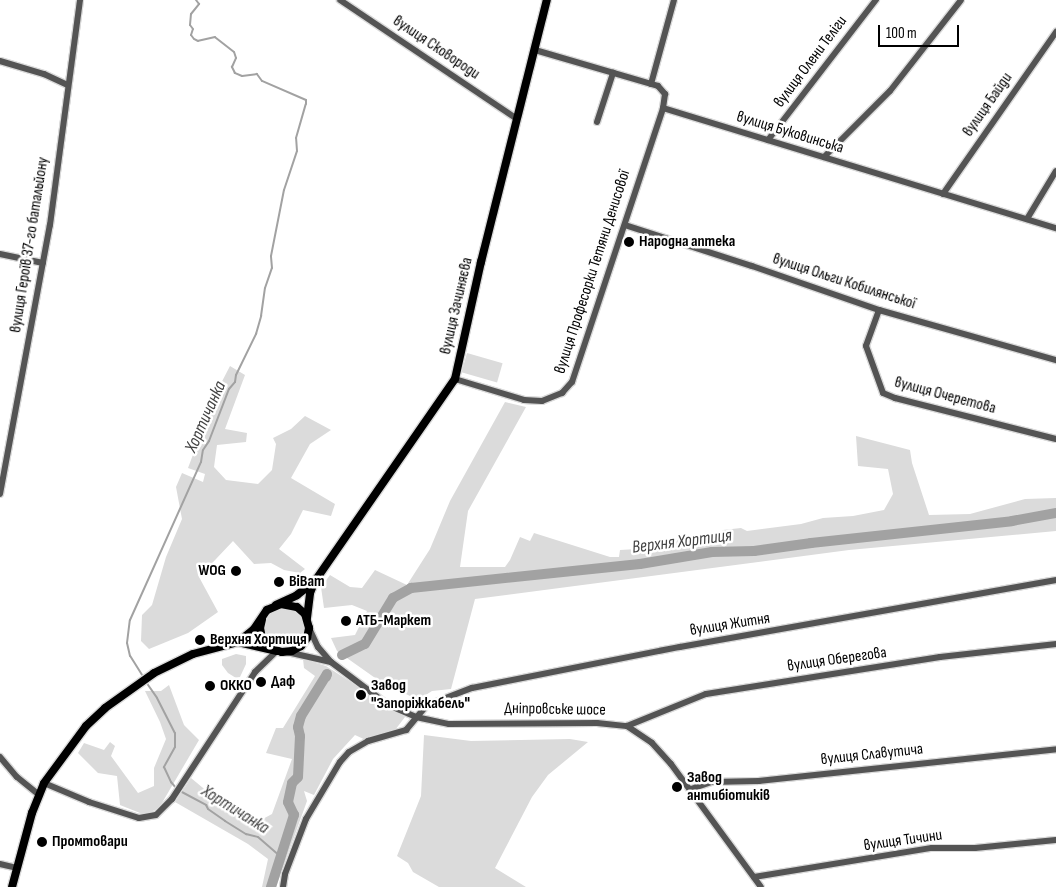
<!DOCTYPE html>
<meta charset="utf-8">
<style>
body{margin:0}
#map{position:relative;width:1056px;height:887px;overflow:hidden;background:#fff;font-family:"Sofia Sans Condensed",sans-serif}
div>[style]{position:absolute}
.green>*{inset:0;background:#dbdbdb;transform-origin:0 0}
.round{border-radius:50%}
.stream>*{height:2px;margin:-1px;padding:0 1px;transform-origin:1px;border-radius:1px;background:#a2a2a2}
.river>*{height:10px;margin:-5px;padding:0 5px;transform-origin:5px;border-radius:5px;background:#a2a2a2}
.roads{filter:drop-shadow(1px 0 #dbdbdb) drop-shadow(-1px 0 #dbdbdb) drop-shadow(0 1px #dbdbdb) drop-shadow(0 -1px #dbdbdb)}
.minor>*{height:6px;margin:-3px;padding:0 3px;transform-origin:3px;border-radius:3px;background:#545454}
.major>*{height:8px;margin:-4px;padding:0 4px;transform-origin:4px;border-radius:4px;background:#000}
.dots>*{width:14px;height:14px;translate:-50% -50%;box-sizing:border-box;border:2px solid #fff;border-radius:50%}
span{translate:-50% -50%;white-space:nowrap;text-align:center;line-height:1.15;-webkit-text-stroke:5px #fff;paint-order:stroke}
.street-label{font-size:16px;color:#000}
.poi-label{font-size:16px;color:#000;font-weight:700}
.left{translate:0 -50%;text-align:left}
.right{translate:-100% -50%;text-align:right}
.water-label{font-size:18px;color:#434343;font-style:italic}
.scale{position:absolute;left:878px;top:25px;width:81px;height:22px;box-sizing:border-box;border:2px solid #000;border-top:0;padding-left:6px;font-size:15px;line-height:18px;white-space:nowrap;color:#000;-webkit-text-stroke:4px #fff;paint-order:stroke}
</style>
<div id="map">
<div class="green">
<div style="left:467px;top:353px;width:37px;height:20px;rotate:16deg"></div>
<div style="clip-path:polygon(230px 366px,245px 375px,225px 429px,247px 433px,246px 442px,217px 445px,214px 467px,226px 480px,258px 484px,272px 470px,276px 444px,273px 438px,291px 429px,305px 416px,331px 430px,310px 444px,291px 478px,335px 504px,331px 516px,303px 510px,291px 534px,279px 549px,305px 569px,300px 573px,284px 570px,271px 563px,254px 564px,233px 541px,199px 577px,218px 612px,188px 633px,149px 649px,141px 641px,142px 615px,152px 605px,166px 557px,182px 519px,176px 487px,182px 473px,203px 482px,205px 474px,188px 468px,197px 444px,206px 444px,202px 428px,209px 426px,206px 414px,215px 406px,217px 391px)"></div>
<div style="clip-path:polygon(505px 402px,526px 407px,468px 511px,460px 567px,505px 567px,510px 560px,520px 537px,530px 541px,534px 533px,610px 557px,619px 557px,620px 550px,670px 547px,679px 539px,719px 533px,723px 530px,741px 528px,747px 531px,801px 524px,823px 518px,853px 516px,884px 510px,893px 494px,888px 469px,858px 466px,856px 436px,910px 450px,912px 463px,929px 515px,970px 514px,1025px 499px,1056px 498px,1056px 531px,849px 550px,475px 599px,451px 689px,432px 691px,418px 700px,378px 680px,337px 651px,331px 638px,355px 635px,367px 611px,352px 605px,324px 608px,321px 587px,330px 575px,350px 587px,362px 588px,375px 570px,407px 585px,430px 549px,450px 501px)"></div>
<div class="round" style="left:263px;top:607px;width:42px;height:42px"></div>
<div style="clip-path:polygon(236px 654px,246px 656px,246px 664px,240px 677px,236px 678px,228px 673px,222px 665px,222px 659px)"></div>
<div style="clip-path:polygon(303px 659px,326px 666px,405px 717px,392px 734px,368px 741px,355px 735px,333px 759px,314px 795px,304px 791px,307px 801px,276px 887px,262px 887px,268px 859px,248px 844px,175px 802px,191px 778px,226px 807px,259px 821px,272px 814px,292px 759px,266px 753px,276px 728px,283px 728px,315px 676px,304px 668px)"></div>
<div style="clip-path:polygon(169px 685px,184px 725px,199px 740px,159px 808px,145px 815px,120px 805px,117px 776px,98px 773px,78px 753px,84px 743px,104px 750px,110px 742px,115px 746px,111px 756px,138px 793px,154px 786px,154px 768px,166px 739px,160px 722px,145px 691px,161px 691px)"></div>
<div style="clip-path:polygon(424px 735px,471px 741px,570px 739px,588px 742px,548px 775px,532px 797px,495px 868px,526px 887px,439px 887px,413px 872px,408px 863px,397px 856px,421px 796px)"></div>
</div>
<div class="stream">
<div style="left:144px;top:678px;width:26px;rotate:-122deg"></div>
<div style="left:130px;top:656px;width:13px;rotate:-103deg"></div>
<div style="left:127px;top:643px;width:23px;rotate:-83deg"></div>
<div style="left:130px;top:620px;width:173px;rotate:-65.8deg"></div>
<div style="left:201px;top:462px;width:12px;rotate:-81deg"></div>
<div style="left:203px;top:450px;width:11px;rotate:-56deg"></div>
<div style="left:209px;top:441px;width:56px;rotate:-69deg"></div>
<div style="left:229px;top:389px;width:9px;rotate:-49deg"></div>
<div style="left:235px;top:382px;width:7px;rotate:-82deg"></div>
<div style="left:236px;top:375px;width:46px;rotate:-64deg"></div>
<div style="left:256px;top:334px;width:19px;rotate:-74deg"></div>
<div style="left:261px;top:316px;width:28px;rotate:-82deg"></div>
<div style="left:265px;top:288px;width:21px;rotate:-71deg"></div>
<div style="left:272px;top:268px;width:12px;rotate:-95deg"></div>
<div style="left:271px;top:256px;width:67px;rotate:-78.9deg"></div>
<div style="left:284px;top:190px;width:41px;rotate:-71.6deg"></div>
<div style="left:297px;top:151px;width:13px;rotate:-94deg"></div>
<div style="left:296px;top:138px;width:35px;rotate:-74deg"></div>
<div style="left:306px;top:104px;width:4px;rotate:-90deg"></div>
<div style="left:306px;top:100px;width:48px;rotate:-156.6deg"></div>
<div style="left:262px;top:81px;width:9px;rotate:-126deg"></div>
<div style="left:257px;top:74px;width:15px;rotate:172deg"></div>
<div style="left:242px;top:76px;width:8px;rotate:-157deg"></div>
<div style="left:235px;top:73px;width:7px;rotate:-117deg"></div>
<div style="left:232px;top:67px;width:10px;rotate:-66deg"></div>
<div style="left:236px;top:58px;width:6px;rotate:-108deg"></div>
<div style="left:234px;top:52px;width:24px;rotate:-142deg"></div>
<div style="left:215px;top:37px;width:17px;rotate:167deg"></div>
<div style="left:198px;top:41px;width:4px;rotate:-153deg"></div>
<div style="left:194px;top:39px;width:5px;rotate:-127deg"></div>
<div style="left:191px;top:35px;width:6px;rotate:-72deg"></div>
<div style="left:193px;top:29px;width:5px;rotate:-127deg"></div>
<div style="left:190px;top:25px;width:11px;rotate:-85deg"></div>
<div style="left:191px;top:14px;width:13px;rotate:-51deg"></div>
<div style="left:199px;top:4px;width:5px;rotate:-127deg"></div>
<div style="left:146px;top:682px;width:19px;rotate:55deg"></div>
<div style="left:157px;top:698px;width:39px;rotate:63deg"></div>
<div style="left:175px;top:733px;width:14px;rotate:90deg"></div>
<div style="left:175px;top:747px;width:23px;rotate:119deg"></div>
<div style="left:164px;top:767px;width:17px;rotate:65deg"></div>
<div style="left:171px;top:782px;width:8px;rotate:50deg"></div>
<div style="left:180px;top:791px;width:30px;rotate:28deg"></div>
<div style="left:206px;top:805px;width:4px;rotate:63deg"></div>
<div style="left:208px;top:809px;width:21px;rotate:35deg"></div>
<div style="left:225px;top:821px;width:25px;rotate:32deg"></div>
<div style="left:246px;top:834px;width:12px;rotate:14deg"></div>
<div style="left:258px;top:837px;width:29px;rotate:41deg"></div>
</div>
<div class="river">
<div style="left:342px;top:655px;width:25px;rotate:-26deg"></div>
<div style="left:365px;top:644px;width:54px;rotate:-58.7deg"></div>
<div style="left:393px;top:598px;width:21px;rotate:-29deg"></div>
<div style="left:411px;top:588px;width:230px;rotate:-6deg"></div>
<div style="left:640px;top:564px;width:73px;rotate:-9.5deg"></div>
<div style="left:712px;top:552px;width:42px;rotate:-1.4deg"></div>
<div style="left:754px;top:551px;width:58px;rotate:-8deg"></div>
<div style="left:811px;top:543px;width:202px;rotate:-6.2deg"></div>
<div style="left:1012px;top:521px;width:45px;rotate:-10.3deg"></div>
<div style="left:271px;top:887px;width:76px;rotate:-72.3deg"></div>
<div style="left:294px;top:815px;width:14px;rotate:-115deg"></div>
<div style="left:288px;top:802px;width:19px;rotate:-78deg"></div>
<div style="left:292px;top:783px;width:8px;rotate:-45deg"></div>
<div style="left:298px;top:777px;width:41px;rotate:-87.2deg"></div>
<div style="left:300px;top:736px;width:9px;rotate:-103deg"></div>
<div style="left:298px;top:727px;width:11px;rotate:-75deg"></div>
<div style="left:301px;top:716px;width:49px;rotate:-58.2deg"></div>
<div style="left:327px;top:674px;width:3px;rotate:108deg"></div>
</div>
<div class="roads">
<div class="minor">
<div style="left:340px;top:0;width:213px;rotate:33.9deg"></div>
<div style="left:535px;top:50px;width:128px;rotate:16.3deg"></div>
<div style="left:658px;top:86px;width:11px;rotate:49deg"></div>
<div style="left:665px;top:94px;width:14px;rotate:98deg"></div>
<div style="left:663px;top:108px;width:411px;rotate:17deg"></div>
<div style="left:0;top:61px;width:46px;rotate:16.5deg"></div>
<div style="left:44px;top:74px;width:26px;rotate:25deg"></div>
<div style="left:651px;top:84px;width:87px;rotate:-74.7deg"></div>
<div style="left:597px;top:122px;width:52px;rotate:-71.9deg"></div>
<div style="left:768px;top:140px;width:177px;rotate:-52.4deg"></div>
<div style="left:824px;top:157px;width:93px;rotate:-45deg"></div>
<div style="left:890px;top:91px;width:115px;rotate:-52deg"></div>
<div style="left:943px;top:194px;width:198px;rotate:-55.1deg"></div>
<div style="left:1027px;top:219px;width:56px;rotate:-58.9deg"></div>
<div style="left:625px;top:225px;width:133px;rotate:17.9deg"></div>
<div style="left:752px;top:266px;width:134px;rotate:19.1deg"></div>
<div style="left:879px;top:310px;width:184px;rotate:15.8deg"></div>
<div style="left:0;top:254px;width:44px;rotate:11.8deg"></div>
<div style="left:879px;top:310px;width:38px;rotate:110deg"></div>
<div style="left:866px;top:346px;width:50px;rotate:70.1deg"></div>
<div style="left:883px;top:393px;width:13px;rotate:23deg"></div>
<div style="left:895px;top:398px;width:166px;rotate:14.3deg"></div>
<div style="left:455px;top:379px;width:72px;rotate:16.9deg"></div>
<div style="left:524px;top:400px;width:18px;rotate:3deg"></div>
<div style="left:542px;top:401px;width:22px;rotate:-22deg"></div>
<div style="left:562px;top:393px;width:15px;rotate:-48deg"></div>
<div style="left:572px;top:382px;width:289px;rotate:-71.6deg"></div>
<div style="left:0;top:494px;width:274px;rotate:-79.5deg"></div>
<div style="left:50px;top:225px;width:227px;rotate:-82.4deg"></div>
<div style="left:309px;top:628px;width:21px;rotate:65deg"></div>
<div style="left:318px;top:647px;width:20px;rotate:49deg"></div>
<div style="left:331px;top:662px;width:71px;rotate:37deg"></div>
<div style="left:388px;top:705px;width:30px;rotate:23deg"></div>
<div style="left:416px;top:717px;width:34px;rotate:12deg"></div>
<div style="left:449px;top:724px;width:148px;rotate:-0.4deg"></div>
<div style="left:597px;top:723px;width:30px;rotate:6deg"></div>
<div style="left:627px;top:726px;width:30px;rotate:34deg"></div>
<div style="left:652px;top:743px;width:28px;rotate:48deg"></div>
<div style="left:671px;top:764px;width:152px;rotate:53.8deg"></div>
<div style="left:287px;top:652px;width:45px;rotate:12.8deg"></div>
<div style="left:627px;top:726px;width:85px;rotate:-22.1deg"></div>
<div style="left:706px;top:694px;width:237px;rotate:-9deg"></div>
<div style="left:940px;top:657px;width:117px;rotate:-6.4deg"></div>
<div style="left:0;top:757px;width:26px;rotate:50deg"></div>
<div style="left:17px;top:777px;width:28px;rotate:39deg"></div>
<div style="left:44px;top:783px;width:49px;rotate:22.9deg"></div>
<div style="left:89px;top:802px;width:52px;rotate:17.7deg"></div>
<div style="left:139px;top:818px;width:17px;rotate:-10deg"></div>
<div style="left:156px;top:815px;width:23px;rotate:-45deg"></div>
<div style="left:172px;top:799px;width:152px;rotate:-56.8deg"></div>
<div style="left:255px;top:672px;width:30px;rotate:-44deg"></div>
<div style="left:691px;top:789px;width:21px;rotate:-19deg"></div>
<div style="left:711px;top:782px;width:48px;rotate:-1.2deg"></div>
<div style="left:759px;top:781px;width:299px;rotate:-6.1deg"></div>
<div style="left:0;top:864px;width:17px;rotate:13deg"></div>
<div style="left:754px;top:877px;width:180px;rotate:-9.3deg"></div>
<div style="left:932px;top:848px;width:43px"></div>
<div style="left:975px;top:848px;width:81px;rotate:-5.6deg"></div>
<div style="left:283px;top:887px;width:13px;rotate:-81deg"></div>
<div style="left:285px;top:874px;width:59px;rotate:-69.1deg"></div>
<div style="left:306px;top:819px;width:66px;rotate:-59.2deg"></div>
<div style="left:340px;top:762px;width:13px;rotate:-48deg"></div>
<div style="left:349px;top:752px;width:22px;rotate:-30deg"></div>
<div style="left:368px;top:741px;width:40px;rotate:-16deg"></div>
<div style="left:406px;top:730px;width:31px;rotate:-50deg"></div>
<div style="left:426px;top:706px;width:18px;rotate:-22deg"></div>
<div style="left:443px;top:699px;width:31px;rotate:-21deg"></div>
<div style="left:472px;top:688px;width:212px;rotate:-11.2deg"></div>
<div style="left:680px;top:647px;width:382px;rotate:-10.1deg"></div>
</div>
<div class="major">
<div style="left:276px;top:605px;width:23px;rotate:-25deg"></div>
<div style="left:297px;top:595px;width:23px;rotate:-38deg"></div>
<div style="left:315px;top:581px;width:246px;rotate:-55.3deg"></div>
<div style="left:455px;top:379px;width:120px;rotate:-77.5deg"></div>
<div style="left:481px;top:262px;width:270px;rotate:-75.9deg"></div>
<div style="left:307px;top:618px;width:25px;rotate:-83deg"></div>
<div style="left:310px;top:593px;width:11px;rotate:-68deg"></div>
<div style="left:238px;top:642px;width:21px;rotate:-39deg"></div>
<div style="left:254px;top:629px;width:23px;rotate:-56deg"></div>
<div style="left:267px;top:610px;width:15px;rotate:-23deg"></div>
<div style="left:281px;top:604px;width:16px;rotate:11deg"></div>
<div style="left:297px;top:607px;width:11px;rotate:41deg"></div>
<div style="left:305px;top:614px;width:15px;rotate:74deg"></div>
<div style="left:309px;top:628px;width:10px;rotate:101deg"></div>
<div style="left:307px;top:638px;width:10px;rotate:127deg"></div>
<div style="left:301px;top:646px;width:10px;rotate:151deg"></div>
<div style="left:292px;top:651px;width:10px;rotate:174deg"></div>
<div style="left:282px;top:652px;width:10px;rotate:-163deg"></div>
<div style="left:272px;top:649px;width:15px;rotate:-132deg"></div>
<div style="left:262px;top:638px;width:10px;rotate:-101deg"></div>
<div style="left:260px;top:628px;width:9px;rotate:-77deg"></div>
<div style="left:12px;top:887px;width:77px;rotate:-74.9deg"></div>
<div style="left:32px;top:813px;width:32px;rotate:-68deg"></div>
<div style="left:44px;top:783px;width:71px;rotate:-53.6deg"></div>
<div style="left:86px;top:726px;width:26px;rotate:-43deg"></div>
<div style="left:105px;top:708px;width:60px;rotate:-35.5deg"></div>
<div style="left:154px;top:673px;width:43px;rotate:-26deg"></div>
<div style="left:193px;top:654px;width:47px;rotate:-14.9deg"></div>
<div style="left:238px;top:642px;width:40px;rotate:13deg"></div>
</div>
</div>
<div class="dots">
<div style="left:629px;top:242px;background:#000"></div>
<div style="left:236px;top:571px;background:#000"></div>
<div style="left:279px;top:582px;background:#000"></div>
<div style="left:346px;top:621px;background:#000"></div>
<div style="left:200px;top:640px;background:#000"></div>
<div style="left:261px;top:682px;background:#000"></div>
<div style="left:210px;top:686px;background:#000"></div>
<div style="left:361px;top:695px;background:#000"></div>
<div style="left:677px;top:787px;background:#000"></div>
<div style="left:42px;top:842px;background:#000"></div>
</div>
<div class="street-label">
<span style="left:436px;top:48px;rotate:34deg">вулиця Сковороди</span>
<span style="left:811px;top:62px;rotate:-53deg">вулиця Олени Теліги</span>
<span style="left:988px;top:105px;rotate:-55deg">вулиця Байди</span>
<span style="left:790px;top:133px;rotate:17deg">вулиця Буковинська</span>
<span style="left:30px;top:245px;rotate:-81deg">вулиця Героїв 37-го батальйону</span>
<span style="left:593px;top:272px;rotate:-72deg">вулиця Професорки Тетяни Денисової</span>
<span style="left:844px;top:282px;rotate:18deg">вулиця Ольги Кобилянської</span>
<span style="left:457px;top:306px;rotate:-77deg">вулиця Зачиняєва</span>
<span style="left:945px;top:396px;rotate:15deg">вулиця Очеретова</span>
<span style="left:730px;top:625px;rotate:-9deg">вулиця Житня</span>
<span style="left:837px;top:660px;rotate:-8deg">вулиця Оберегова</span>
<span style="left:555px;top:710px;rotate:1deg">Дніпровське шосе</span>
<span style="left:872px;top:755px;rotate:-6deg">вулиця Славутича</span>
<span style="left:903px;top:841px;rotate:-8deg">вулиця Тичини</span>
</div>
<div class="poi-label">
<span class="left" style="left:639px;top:242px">Народна аптека</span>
<span class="right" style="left:226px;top:571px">WOG</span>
<span class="left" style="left:289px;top:582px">ВіВат</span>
<span class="left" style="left:356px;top:621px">АТБ-Маркет</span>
<span class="left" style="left:210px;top:640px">Верхня Хортиця</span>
<span class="left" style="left:271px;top:682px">Даф</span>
<span class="left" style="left:220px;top:686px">ОККО</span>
<span class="left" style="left:371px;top:695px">Завод<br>"Запоріжкабель"</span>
<span class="left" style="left:687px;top:787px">Завод<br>антибіотиків</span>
<span class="left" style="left:52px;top:842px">Промтовари</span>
</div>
<div class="water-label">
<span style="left:206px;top:417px;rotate:-66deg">Хортичанка</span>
<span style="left:682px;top:542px;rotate:-7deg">Верхня Хортиця</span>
<span style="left:235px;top:810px;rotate:32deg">Хортичанка</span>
</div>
<div class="scale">100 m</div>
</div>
